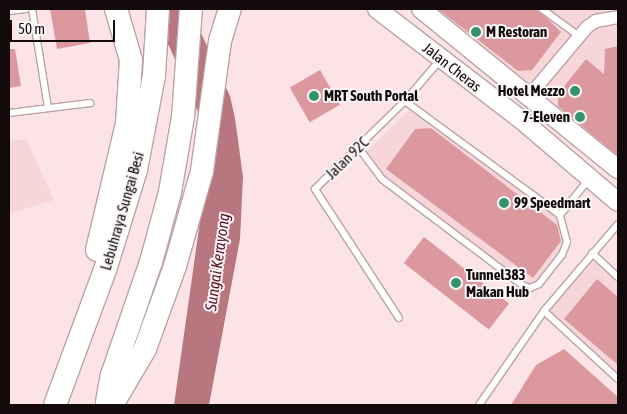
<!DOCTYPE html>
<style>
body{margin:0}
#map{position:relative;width:627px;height:414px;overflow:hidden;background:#fce4e6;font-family:"Asap Condensed",sans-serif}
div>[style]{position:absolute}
.built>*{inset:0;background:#f7d6d9}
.water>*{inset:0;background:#b8777e}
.building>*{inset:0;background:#dc989f;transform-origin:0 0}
.roads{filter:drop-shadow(1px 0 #bba3a5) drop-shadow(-1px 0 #bba3a5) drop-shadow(0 1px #bba3a5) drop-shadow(0 -1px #bba3a5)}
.service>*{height:6px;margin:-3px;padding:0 3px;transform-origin:3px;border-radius:3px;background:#fff}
.minor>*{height:12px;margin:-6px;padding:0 6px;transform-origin:6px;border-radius:6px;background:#fff}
.secondary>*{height:18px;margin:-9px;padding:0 9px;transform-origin:9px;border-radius:9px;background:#fff}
.motorway>*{height:22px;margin:-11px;padding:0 11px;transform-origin:11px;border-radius:11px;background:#fff}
.dots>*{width:14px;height:14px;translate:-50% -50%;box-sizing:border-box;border:2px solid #fbf6f7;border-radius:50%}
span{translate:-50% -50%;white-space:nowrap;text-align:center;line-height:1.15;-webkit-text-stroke:4px #fbf6f7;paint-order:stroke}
.poi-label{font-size:15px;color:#120a0b;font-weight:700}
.left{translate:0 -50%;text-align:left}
.right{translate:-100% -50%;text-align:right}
.street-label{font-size:15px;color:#120a0b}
.water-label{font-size:16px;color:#600f24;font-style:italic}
.frame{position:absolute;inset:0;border:10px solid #120a0b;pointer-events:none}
.scale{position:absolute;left:10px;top:20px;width:105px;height:22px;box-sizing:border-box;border:2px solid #120a0b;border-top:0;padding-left:6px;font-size:15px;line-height:18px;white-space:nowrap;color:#120a0b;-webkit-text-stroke:4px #fbf6f7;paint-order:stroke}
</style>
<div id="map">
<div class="built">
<div style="clip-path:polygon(433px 9px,618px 9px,618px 159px,530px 84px)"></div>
<div style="clip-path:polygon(410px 109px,557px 217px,562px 224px,563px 241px,558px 254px,537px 281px,530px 284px,523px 282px,384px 177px,366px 152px)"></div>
<div style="clip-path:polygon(26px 139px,54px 200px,9px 214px,9px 141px)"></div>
<div style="clip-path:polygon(592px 259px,618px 282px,618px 374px,548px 311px)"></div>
</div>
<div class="water">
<div style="clip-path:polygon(148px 9px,190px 9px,230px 96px,235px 118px,243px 177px,240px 239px,209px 405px,174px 405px,204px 193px,204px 126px,170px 48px)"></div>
</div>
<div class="building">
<div style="clip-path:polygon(50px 9px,85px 9px,90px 43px,57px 49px)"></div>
<div style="clip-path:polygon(438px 9px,537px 9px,561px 32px,532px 70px,518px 71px)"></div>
<div style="clip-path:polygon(618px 46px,618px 156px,558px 106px,558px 94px,586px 59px,604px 74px,605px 49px)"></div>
<div style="clip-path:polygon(9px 49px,15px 49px,21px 86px,9px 88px)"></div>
<div style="left:320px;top:70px;width:40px;height:35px;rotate:60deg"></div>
<div style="clip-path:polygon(431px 128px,557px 225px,561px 241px,533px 278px,386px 169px,415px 129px)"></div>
<div style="left:424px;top:237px;width:108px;height:33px;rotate:38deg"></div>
<div style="clip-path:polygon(597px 279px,618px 297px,618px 365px,564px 319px)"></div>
<div style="clip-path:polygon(564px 349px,618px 397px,618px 405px,511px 405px,536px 365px)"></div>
</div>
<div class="roads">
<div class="service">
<div style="left:32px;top:9px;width:100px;rotate:80.8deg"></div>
<div style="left:542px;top:9px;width:46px;rotate:36.1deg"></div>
<div style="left:9px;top:11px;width:17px;rotate:-7deg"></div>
<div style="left:9px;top:113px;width:82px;rotate:-7deg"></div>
<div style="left:358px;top:147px;width:40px;rotate:53deg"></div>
<div style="left:382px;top:179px;width:176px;rotate:37.1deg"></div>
<div style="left:522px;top:285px;width:9px;rotate:21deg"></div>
<div style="left:530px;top:288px;width:10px;rotate:-24deg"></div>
<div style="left:539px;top:284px;width:37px;rotate:-52deg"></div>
<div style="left:562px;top:255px;width:14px;rotate:-69deg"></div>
<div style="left:567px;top:242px;width:28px;rotate:-105deg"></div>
<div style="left:560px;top:215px;width:192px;rotate:-143.7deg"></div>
<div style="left:560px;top:215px;width:46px;rotate:-51.1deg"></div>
<div style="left:592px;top:253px;width:35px;rotate:43deg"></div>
<div style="left:544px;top:311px;width:100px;rotate:42.6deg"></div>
<div style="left:399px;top:318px;width:154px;rotate:-123.1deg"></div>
<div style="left:315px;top:189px;width:126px;rotate:-44.4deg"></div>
<div style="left:405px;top:101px;width:54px;rotate:-49.5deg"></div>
<div style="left:479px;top:405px;width:114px;rotate:-55.3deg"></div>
<div style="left:544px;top:311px;width:114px;rotate:-49.6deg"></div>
</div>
<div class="minor">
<div style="left:530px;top:95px;width:89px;rotate:-50deg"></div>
<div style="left:587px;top:27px;width:11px;rotate:-34deg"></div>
<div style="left:596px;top:21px;width:22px;rotate:-10deg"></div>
</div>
<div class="secondary">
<div style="left:377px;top:9px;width:178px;rotate:37.5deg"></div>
<div style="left:518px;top:117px;width:131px;rotate:40.4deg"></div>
<div style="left:421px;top:9px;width:254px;rotate:39.1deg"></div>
</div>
<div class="motorway">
<div style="left:97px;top:250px;width:130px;rotate:-76.7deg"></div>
<div style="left:127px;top:123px;width:63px;rotate:-86.4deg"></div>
<div style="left:131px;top:60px;width:53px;rotate:-106.4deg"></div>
<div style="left:107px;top:402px;width:27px;rotate:-80deg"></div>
<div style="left:112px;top:375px;width:120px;rotate:-71deg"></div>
<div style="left:151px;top:262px;width:73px;rotate:-74.8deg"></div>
<div style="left:170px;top:192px;width:76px;rotate:-80.2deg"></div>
<div style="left:183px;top:117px;width:108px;rotate:-85.8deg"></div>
<div style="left:55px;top:405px;width:147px;rotate:-69.7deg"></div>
<div style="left:106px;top:267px;width:102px;rotate:-72.8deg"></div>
<div style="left:136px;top:170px;width:96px;rotate:-79.2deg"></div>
<div style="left:154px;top:76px;width:67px;rotate:-86.6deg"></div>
<div style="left:112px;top:405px;width:65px;rotate:-59.5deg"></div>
<div style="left:145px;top:349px;width:88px;rotate:-70.1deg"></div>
<div style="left:175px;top:266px;width:99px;rotate:-74.1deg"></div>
<div style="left:202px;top:171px;width:131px;rotate:-82.1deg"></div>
<div style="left:220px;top:41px;width:34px;rotate:-73deg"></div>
</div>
</div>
<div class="dots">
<div style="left:476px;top:32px;background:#34936b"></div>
<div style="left:575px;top:91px;background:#34936b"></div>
<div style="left:314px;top:96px;background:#34936b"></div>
<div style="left:580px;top:117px;background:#34936b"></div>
<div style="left:504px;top:203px;background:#34936b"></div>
<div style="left:456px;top:283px;background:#34936b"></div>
</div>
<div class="poi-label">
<span class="left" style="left:486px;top:32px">M Restoran</span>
<span class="right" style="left:565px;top:91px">Hotel Mezzo</span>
<span class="left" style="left:324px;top:96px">MRT South Portal</span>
<span class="right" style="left:570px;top:117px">7-Eleven</span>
<span class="left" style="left:514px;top:203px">99 Speedmart</span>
<span class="left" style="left:466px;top:283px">Tunnel383<br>Makan Hub</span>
</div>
<div class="street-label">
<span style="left:452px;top:67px;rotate:38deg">Jalan Cheras</span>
<span style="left:347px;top:158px;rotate:-44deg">Jalan 92C</span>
<span style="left:122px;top:211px;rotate:-74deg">Lebuhraya Sungai Besi</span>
</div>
<div class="water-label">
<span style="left:217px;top:262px;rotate:-82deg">Sungai Kerayong</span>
</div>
<div class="frame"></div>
<div class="scale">50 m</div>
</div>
